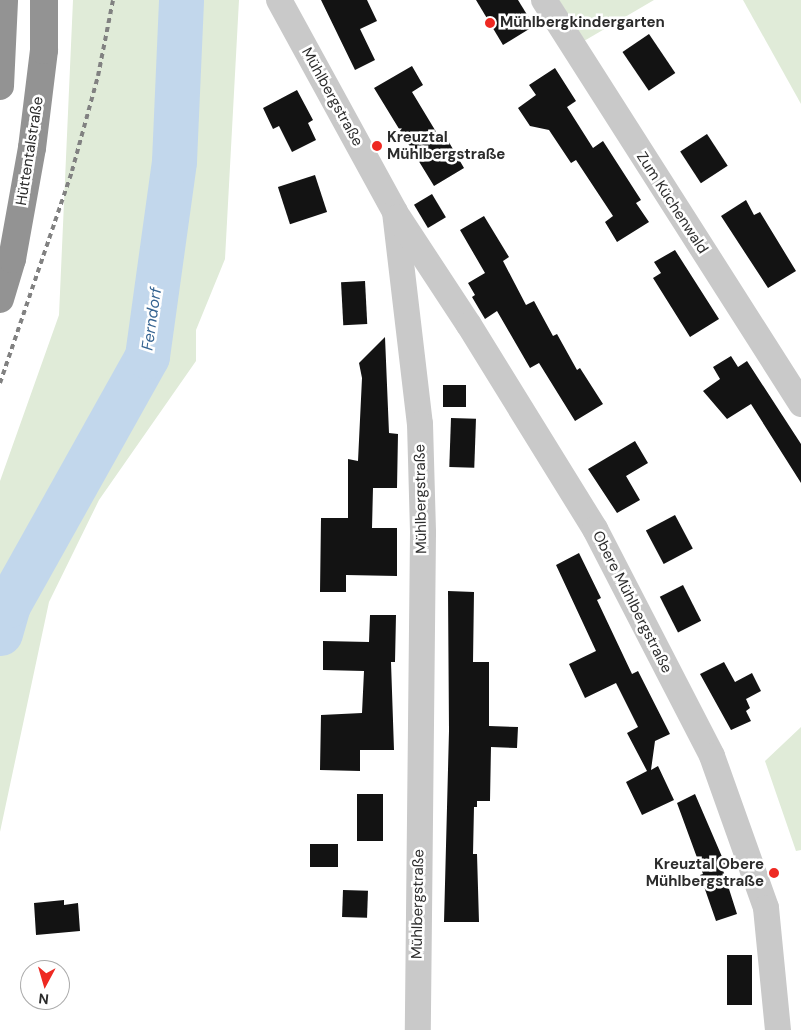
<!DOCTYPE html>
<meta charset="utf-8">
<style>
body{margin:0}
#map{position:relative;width:801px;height:1030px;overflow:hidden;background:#fff;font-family:"DM Sans",sans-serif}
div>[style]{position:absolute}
.green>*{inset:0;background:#e0ebd8}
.river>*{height:45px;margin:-22.5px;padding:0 22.5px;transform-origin:22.5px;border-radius:22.5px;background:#c2d7ec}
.building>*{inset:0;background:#131313;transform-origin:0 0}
.street>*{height:26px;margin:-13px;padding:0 13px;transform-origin:13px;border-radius:13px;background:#c9c9c9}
.highway>*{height:28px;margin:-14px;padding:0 14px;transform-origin:14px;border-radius:14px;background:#939393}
.rail>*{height:4px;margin-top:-2px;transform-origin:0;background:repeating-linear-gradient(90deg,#818181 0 5px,transparent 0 9px)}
.dots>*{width:14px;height:14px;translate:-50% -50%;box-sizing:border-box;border:2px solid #fff;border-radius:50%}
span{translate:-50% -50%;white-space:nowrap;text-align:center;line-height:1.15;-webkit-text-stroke:5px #fff;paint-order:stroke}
.poi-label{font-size:15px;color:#2c2c2c;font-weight:700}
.left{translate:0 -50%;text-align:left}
.right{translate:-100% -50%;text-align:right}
.street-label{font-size:15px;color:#2c2c2c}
.water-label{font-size:16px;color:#366491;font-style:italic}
.north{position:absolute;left:20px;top:960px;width:50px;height:50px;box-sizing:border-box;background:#fff;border:1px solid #ababab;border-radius:50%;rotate:186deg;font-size:14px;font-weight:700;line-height:20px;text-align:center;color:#2c2c2c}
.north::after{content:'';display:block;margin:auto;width:18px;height:22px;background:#ee2922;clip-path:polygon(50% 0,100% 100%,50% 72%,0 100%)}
</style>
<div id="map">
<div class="green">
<div style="clip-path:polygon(73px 0,239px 0,225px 259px,196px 330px,196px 361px,99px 500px,49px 602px,0 832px,0 481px,59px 315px)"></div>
<div style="clip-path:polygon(559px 0,654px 0,584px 41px)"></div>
<div style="clip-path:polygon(743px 0,801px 0,801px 104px)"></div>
<div style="clip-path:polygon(801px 727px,801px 850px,796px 851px,765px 761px)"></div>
</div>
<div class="river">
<div style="left:0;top:633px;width:29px;rotate:-74deg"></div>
<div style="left:8px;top:605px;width:285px;rotate:-60.8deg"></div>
<div style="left:147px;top:356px;width:197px;rotate:-82.1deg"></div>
<div style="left:174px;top:161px;width:161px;rotate:-87.5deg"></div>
</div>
<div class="building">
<div style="clip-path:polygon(321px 0,367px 0,377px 21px,360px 29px,375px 60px,355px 70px)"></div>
<div style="clip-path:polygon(476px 0,518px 0,534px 26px,503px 45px)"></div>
<div style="left:649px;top:34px;width:47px;height:32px;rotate:56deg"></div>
<div style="clip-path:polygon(412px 66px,423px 85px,412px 92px,438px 135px,443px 132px,464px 168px,434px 186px,374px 88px)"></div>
<div style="clip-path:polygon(555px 68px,576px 101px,567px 107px,593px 148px,603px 141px,641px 200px,636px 203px,649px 222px,617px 242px,605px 222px,613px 216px,576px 160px,571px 163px,549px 130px,530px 126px,518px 108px,536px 95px,529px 85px)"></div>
<div style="clip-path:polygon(297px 90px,313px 120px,308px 123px,316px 140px,292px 152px,279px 126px,273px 129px,263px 108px)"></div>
<div style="left:707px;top:134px;width:38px;height:32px;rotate:57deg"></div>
<div style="left:315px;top:175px;width:39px;height:39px;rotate:72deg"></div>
<div style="left:432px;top:194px;width:27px;height:21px;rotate:59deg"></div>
<div style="clip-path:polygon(746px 200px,754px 215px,760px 212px,796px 271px,768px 288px,721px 216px)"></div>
<div style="clip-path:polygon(484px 216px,509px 257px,503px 261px,526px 305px,534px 301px,553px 336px,557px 334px,577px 370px,580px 368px,603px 404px,575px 421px,539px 363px,530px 368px,497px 311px,485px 319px,472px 297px,475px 295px,468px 283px,485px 273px,460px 230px)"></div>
<div style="clip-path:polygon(675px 250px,719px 319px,690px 337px,653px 278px,661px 273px,654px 262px)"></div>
<div style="left:365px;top:281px;width:43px;height:24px;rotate:87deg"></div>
<div style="clip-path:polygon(385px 337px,389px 433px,398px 434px,397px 488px,373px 488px,372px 528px,397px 528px,397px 576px,346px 575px,346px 592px,320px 592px,321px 518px,348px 518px,348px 459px,358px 461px,362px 378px,359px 363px)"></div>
<div style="clip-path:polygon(731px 356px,738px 367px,747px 361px,801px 444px,801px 483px,751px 404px,727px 419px,703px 391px,720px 379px,713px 367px)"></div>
<div style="left:443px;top:385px;width:23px;height:22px"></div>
<div style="left:451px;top:418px;width:25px;height:49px;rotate:2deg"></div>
<div style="clip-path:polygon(635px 441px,648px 463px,626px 476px,640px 500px,617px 513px,588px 469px)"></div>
<div style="left:675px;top:515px;width:38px;height:33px;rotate:62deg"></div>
<div style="clip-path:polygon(579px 553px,601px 598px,597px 600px,632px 674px,638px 671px,670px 734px,655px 741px,651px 770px,658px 766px,674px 800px,642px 815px,626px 782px,647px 771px,627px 733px,638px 727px,616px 683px,585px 698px,569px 664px,596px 651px,556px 565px)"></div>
<div style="left:683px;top:585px;width:40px;height:26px;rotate:63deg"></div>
<div style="clip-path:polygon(448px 591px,474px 592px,473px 662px,489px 662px,489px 726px,518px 727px,517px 748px,491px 747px,490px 801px,477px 801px,477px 807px,474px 807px,473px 854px,477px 854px,479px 922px,444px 922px,449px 731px)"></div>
<div style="clip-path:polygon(370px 615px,396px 615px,395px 662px,391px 662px,394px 750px,360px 750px,360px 771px,320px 770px,321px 715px,362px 713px,364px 671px,323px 670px,323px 641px,369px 642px)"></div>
<div style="clip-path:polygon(724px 662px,735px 682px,752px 673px,761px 691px,746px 699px,750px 708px,746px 711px,751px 721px,731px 730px,700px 674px)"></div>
<div style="left:357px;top:794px;width:26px;height:47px"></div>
<div style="clip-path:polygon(695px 794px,726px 866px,722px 867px,737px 914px,716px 921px,700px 875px,703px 874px,677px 803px)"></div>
<div style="left:310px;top:844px;width:28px;height:23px"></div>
<div style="left:343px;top:890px;width:25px;height:27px;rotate:2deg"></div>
<div style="clip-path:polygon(64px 900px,64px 905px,78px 903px,80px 931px,36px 935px,34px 903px)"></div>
<div style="left:727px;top:955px;width:25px;height:50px"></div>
</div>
<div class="street">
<div style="left:279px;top:0;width:242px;rotate:61.3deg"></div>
<div style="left:395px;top:212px;width:213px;rotate:83.3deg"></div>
<div style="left:420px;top:424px;width:109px;rotate:88.4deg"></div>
<div style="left:423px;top:533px;width:497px;rotate:90.6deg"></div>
<div style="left:544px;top:0;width:479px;rotate:57.5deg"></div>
<div style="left:398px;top:217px;width:129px;rotate:56.7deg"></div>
<div style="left:469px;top:325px;width:240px;rotate:58.3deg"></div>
<div style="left:595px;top:529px;width:255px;rotate:62.7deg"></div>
<div style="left:712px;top:756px;width:161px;rotate:70.4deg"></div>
<div style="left:766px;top:908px;width:123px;rotate:84.4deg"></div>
</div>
<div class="highway">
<div style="left:0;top:86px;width:86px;rotate:-87.3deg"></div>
<div style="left:0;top:299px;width:42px;rotate:-73.3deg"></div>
<div style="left:12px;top:259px;width:113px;rotate:-79.8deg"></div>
<div style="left:32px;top:148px;width:99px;rotate:-83deg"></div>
<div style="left:44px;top:50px;width:50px;rotate:-90deg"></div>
</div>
<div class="rail">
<div style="left:0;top:383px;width:224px;rotate:-71.2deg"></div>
<div style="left:72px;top:171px;width:98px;rotate:-74.7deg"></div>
<div style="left:98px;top:76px;width:77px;rotate:-78.8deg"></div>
</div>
<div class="dots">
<div style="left:490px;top:23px;background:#ee2922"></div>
<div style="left:377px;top:146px;background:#ee2922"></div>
<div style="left:774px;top:873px;background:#ee2922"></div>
</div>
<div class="poi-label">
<span class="left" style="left:500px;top:23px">Mühlbergkindergarten</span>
<span class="left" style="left:387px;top:146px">Kreuztal<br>Mühlbergstraße</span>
<span class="right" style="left:764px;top:873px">Kreuztal Obere<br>Mühlbergstraße</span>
</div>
<div class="street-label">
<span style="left:332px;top:97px;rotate:61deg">Mühlbergstraße</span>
<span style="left:30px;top:151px;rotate:-81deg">Hüttentalstraße</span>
<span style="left:672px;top:203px;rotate:57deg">Zum Küchenwald</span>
<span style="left:421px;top:499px;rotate:-91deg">Mühlbergstraße</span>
<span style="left:632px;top:602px;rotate:63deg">Obere Mühlbergstraße</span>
<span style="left:418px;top:904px;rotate:-89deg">Mühlbergstraße</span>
</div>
<div class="water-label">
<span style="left:152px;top:319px;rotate:-82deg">Ferndorf</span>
</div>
<div class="north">N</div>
</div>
